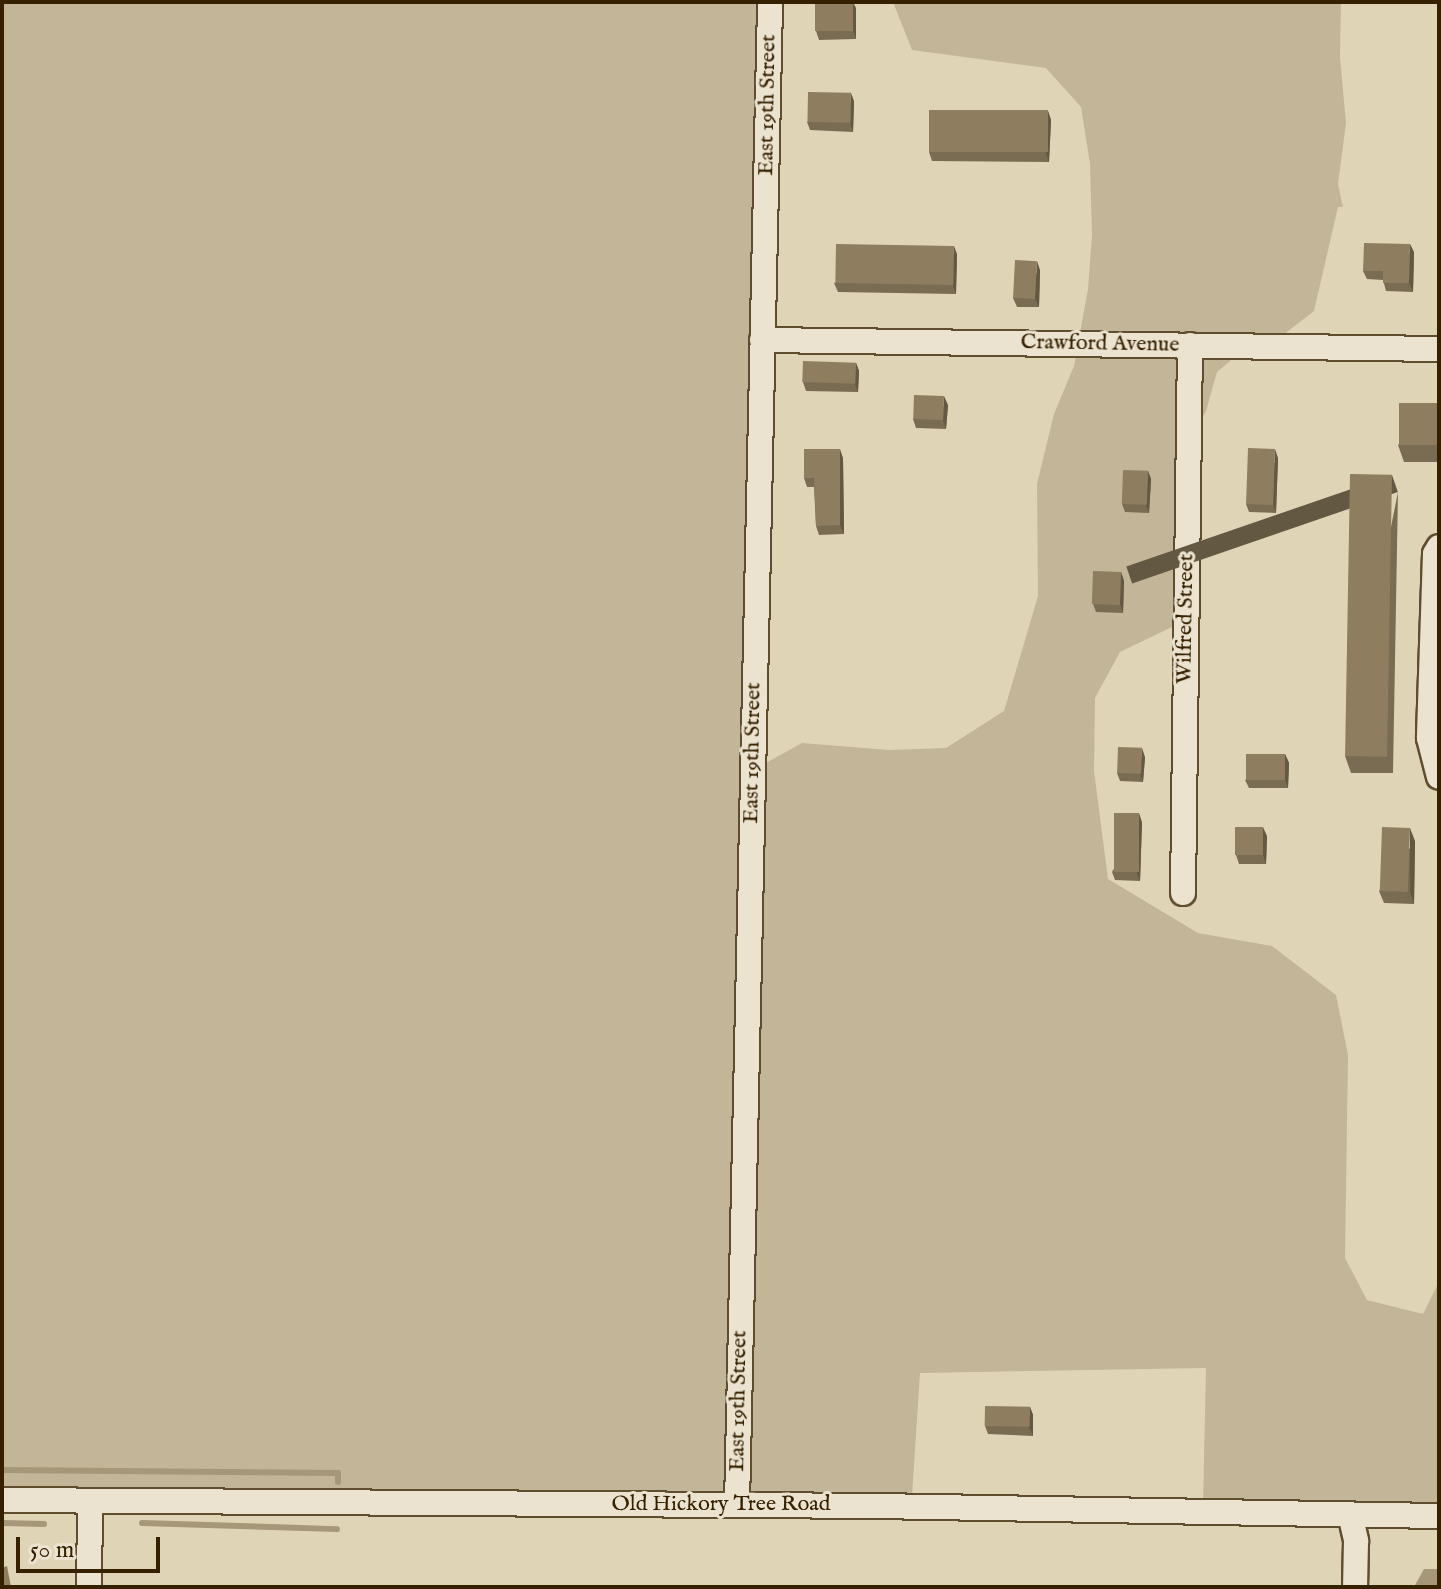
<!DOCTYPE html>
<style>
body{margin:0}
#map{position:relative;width:1441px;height:1589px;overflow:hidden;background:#e0d4b7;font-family:"IM FELL English",serif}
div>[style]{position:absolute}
.green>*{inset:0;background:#c3b598}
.water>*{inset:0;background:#a69779}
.stream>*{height:6px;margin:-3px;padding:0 3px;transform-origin:3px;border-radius:3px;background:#a69779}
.roads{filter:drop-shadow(2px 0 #604d2e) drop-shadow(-2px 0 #604d2e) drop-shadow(0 2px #604d2e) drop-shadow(0 -2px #604d2e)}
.minor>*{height:24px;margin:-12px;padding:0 12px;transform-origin:12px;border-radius:12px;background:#ebe3d0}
.wall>*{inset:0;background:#7a6c52}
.shaded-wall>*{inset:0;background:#635842;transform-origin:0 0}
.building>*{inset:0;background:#8e7e5f;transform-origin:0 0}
span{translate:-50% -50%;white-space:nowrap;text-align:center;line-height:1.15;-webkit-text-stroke:6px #ebe3d0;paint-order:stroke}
.street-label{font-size:22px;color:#352000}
.frame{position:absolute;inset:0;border:4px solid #352000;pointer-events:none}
.scale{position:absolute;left:16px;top:1537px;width:144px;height:36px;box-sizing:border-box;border:4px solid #352000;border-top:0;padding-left:10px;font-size:24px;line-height:28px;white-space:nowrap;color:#352000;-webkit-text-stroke:6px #ebe3d0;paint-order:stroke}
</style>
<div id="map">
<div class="green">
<div style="clip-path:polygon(2px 2px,778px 2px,764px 764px,802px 743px,889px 750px,946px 748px,1004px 711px,1038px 596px,1037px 484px,1054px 414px,1074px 366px,1088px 289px,1092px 235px,1090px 164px,1081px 107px,1046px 68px,912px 50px,893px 2px,1341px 2px,1340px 57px,1346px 123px,1338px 184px,1343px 207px,1338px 207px,1314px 311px,1274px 342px,1243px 350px,1217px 372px,1206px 411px,1190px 438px,1194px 582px,1174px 626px,1120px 652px,1095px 698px,1094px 771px,1108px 879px,1198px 933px,1272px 946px,1336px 995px,1348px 1055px,1345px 1258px,1367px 1300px,1423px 1314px,1439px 1282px,1439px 1506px,1203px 1503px,1206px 1368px,920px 1373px,912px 1496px,2px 1490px)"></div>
</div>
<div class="water">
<div style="clip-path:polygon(1424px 1569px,1439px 1569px,1439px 1587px,1414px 1587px)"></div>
</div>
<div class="stream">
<div style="left:2px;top:1470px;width:336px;rotate:0.5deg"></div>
<div style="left:338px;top:1473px;width:9px;rotate:90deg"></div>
<div style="left:2px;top:1523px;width:42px;rotate:1.4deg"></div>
<div style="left:142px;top:1523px;width:195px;rotate:1.8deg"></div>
</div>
<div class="roads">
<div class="minor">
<div style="left:762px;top:340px;width:677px;rotate:0.76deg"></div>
<div style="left:1439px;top:547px;width:8px;rotate:120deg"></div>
<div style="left:1435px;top:554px;width:184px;rotate:91.9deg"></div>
<div style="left:1429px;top:738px;width:40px;rotate:75.6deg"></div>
<div style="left:1183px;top:893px;width:548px;rotate:-89.27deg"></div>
<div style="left:2px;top:1500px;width:874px;rotate:0.39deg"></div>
<div style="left:876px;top:1506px;width:563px;rotate:1.02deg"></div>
<div style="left:737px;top:1505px;width:1503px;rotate:-88.74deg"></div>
<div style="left:1350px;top:1514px;width:28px;rotate:77deg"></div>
<div style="left:1356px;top:1541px;width:46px;rotate:91.2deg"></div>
<div style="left:89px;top:1587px;width:84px;rotate:-89.3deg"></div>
</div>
</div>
<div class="wall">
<div style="clip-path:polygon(856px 8px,856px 39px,819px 40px,816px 31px)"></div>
<div style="clip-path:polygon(854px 101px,853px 132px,810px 130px,807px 122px)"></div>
<div style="clip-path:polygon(1048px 111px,1051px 120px,1049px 162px,932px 161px,929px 152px)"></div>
<div style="clip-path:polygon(1414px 252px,1413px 292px,1386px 291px,1383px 280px,1367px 279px,1363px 271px)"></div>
<div style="clip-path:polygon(957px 254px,956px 294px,838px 292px,834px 283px)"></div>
<div style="clip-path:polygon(1040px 270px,1039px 307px,1017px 307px,1013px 298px)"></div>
<div style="clip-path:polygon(856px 363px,859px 371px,858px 392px,806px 391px,803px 382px)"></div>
<div style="clip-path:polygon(1439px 403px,1439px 462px,1404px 462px,1398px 445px)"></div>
<div style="clip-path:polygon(948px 405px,946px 429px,916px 428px,913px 419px)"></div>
<div style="clip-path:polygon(843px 458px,844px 534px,819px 535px,816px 526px,814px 487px,807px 487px,804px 478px)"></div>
<div style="clip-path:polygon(1278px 458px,1276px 513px,1249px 512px,1246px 504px)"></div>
<div style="clip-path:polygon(1148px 471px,1151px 479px,1149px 513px,1125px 512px,1122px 504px)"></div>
<div style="clip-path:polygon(1398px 492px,1393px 773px,1351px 773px,1345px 756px)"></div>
<div style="clip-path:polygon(1121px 572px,1124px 581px,1123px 613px,1096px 612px,1093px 604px)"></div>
<div style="clip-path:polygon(1285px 754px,1289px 763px,1288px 788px,1249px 788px,1245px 780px)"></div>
<div style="clip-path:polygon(1145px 757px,1143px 782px,1120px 781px,1117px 773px)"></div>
<div style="clip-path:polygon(1142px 822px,1140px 881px,1115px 880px,1112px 872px)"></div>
<div style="clip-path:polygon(1267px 836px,1266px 864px,1239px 864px,1236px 855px)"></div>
<div style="clip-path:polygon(1415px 841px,1414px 904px,1384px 903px,1379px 891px)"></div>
<div style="clip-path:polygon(1030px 1407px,1033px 1415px,1033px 1436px,988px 1434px,985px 1426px)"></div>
</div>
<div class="shaded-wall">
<div style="clip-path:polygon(853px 2px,856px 8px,856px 39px,853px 30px)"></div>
<div style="clip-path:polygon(851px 93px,854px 101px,853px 132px,850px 123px)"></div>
<div style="clip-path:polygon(1048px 111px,1051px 120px,1049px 162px,1046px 154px)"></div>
<div style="clip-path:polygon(1410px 244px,1414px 252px,1413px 292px,1409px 283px)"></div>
<div style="clip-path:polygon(954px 246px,957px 254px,956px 294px,953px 286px)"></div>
<div style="clip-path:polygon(1037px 261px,1040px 270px,1039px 307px,1035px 299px)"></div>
<div style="clip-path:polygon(856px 363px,859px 371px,858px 392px,855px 384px)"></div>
<div style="clip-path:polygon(944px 396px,948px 405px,946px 429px,943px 420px)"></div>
<div style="clip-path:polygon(840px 449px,843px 458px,844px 534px,840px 525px)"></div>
<div style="clip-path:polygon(1275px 449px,1278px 458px,1276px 513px,1273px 504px)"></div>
<div style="clip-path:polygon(1148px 471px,1151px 479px,1149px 513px,1146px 505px)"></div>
<div style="left:1392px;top:475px;width:18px;height:281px;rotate:71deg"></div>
<div style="clip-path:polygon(1121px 572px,1124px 581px,1123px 613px,1120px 604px)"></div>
<div style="clip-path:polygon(1142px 748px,1145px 757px,1143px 782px,1140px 774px)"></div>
<div style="clip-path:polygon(1285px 754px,1289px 763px,1288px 788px,1285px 780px)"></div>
<div style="clip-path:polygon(1139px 813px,1142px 822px,1140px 881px,1137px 873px)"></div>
<div style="clip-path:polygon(1263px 827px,1267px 836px,1266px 864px,1263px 855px)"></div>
<div style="clip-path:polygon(1410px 828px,1415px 841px,1414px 904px,1410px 892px)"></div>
<div style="clip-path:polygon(1030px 1407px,1033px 1415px,1033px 1436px,1029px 1427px)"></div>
</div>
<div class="building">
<div style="left:815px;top:2px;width:38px;height:29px"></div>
<div style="left:808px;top:92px;width:43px;height:30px;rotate:1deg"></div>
<div style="left:929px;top:110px;width:119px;height:42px"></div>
<div style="clip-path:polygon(1364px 243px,1410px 244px,1409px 283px,1383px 283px,1383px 271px,1363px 271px)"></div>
<div style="left:836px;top:244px;width:118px;height:39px;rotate:1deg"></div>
<div style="left:1015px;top:260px;width:22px;height:38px;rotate:3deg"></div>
<div style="left:803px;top:361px;width:53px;height:21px;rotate:2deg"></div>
<div style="left:914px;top:395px;width:30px;height:24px;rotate:2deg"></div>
<div style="left:1399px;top:403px;width:40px;height:42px"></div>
<div style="left:1248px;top:448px;width:27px;height:56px;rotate:2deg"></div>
<div style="clip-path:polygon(804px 449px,840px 449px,840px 525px,816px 526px,814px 478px,804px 478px)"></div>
<div style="left:1123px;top:470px;width:25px;height:34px;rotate:2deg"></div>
<div style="left:1350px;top:474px;width:42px;height:282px;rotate:1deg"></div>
<div style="left:1093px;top:571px;width:28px;height:33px;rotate:2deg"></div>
<div style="left:1118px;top:747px;width:24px;height:26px;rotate:2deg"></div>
<div style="left:1246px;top:754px;width:39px;height:26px"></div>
<div style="left:1114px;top:813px;width:25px;height:59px"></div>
<div style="left:1235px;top:827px;width:28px;height:28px"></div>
<div style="left:1382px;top:827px;width:28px;height:64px;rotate:2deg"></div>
<div style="left:985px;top:1406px;width:45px;height:20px;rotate:1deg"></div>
<div style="clip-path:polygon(7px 1566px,11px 1587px,2px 1587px,2px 1568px)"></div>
</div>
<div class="street-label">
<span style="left:768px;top:105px;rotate:-89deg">East 19th Street</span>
<span style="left:1100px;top:344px;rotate:1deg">Crawford Avenue</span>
<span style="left:1186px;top:619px;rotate:-89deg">Wilfred Street</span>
<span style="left:753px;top:753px;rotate:-89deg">East 19th Street</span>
<span style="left:739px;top:1401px;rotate:-89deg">East 19th Street</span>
<span style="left:721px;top:1505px">Old Hickory Tree Road</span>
</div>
<div class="frame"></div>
<div class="scale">50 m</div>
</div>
